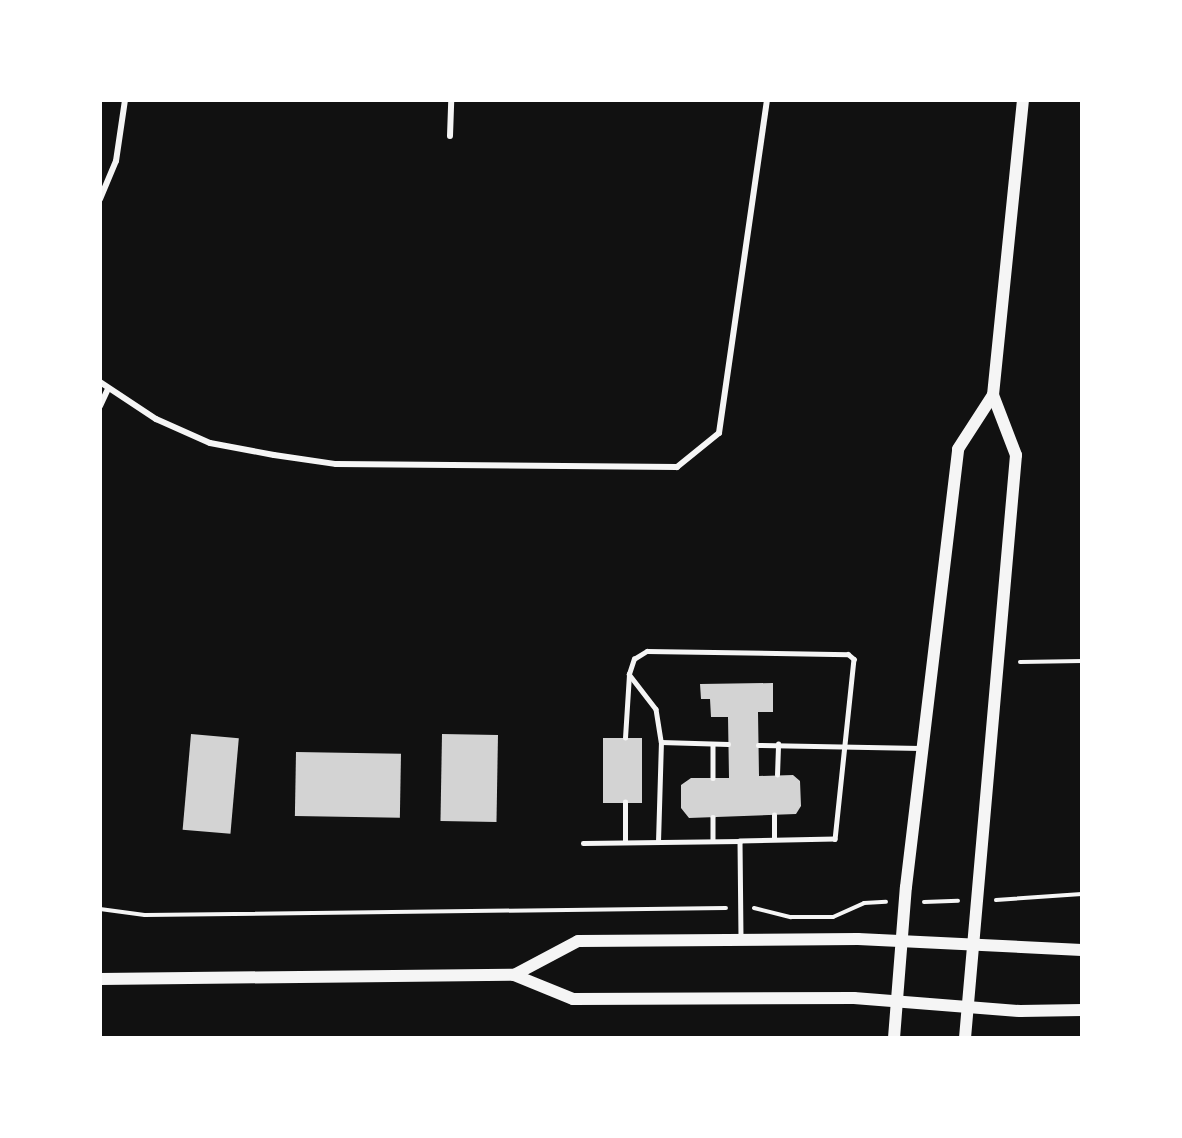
<!DOCTYPE html>
<style>
body{margin:0}
#map{position:relative;width:1182px;height:1138px;overflow:hidden;background:#111;font-family:"PT Sans Narrow",sans-serif}
div>[style]{position:absolute}
.building>*{inset:0;background:#d3d3d3;transform-origin:0 0}
.path>*{height:4px;margin:-2px;padding:0 2px;transform-origin:2px;border-radius:2px;background:#f5f5f5}
.service>*{height:4.5px;margin:-2.25px;padding:0 2.25px;transform-origin:2.25px;border-radius:2.25px;background:#f5f5f5}
.minor>*{height:6px;margin:-3px;padding:0 3px;transform-origin:3px;border-radius:3px;background:#f5f5f5}
.secondary>*{height:12px;margin:-6px;padding:0 6px;transform-origin:6px;border-radius:6px;background:#f5f5f5}
span{translate:-50% -50%;white-space:nowrap;text-align:center;line-height:1.15;-webkit-text-stroke:4.5px #fff;paint-order:stroke}
.frame{position:absolute;inset:0;border:102px solid #fff;pointer-events:none}
</style>
<div id="map">
<div class="building">
<div style="clip-path:polygon(773px 683px,773px 712px,758px 712px,759px 776px,793px 775px,800px 781px,801px 806px,796px 814px,689px 818px,681px 808px,681px 785px,691px 778px,729px 778px,728px 717px,711px 717px,710px 699px,701px 699px,700px 684px)"></div>
<div style="left:191px;top:734px;width:48px;height:96px;rotate:5deg"></div>
<div style="left:442px;top:734px;width:56px;height:87px;rotate:1deg"></div>
<div style="left:603px;top:738px;width:39px;height:65px"></div>
<div style="left:296px;top:752px;width:105px;height:64px;rotate:1deg"></div>
</div>
<div class="path">
<div style="left:1020px;top:662px;width:62px;rotate:-0.9deg"></div>
<div style="left:996px;top:900px;width:86px;rotate:-4deg"></div>
<div style="left:924px;top:902px;width:34px;rotate:-2deg"></div>
<div style="left:754px;top:908px;width:38px;rotate:14deg"></div>
<div style="left:791px;top:917px;width:42px"></div>
<div style="left:833px;top:917px;width:34px;rotate:-24deg"></div>
<div style="left:864px;top:903px;width:22px;rotate:-3deg"></div>
<div style="left:100px;top:909px;width:45px;rotate:7.6deg"></div>
<div style="left:145px;top:915px;width:581px;rotate:-0.69deg"></div>
</div>
<div class="service">
<div style="left:629px;top:674px;width:44px;rotate:52.4deg"></div>
<div style="left:656px;top:709px;width:33px;rotate:81deg"></div>
<div style="left:625px;top:738px;width:64px;rotate:-86.4deg"></div>
<div style="left:629px;top:674px;width:16px;rotate:-72deg"></div>
<div style="left:634px;top:659px;width:15px;rotate:-32deg"></div>
<div style="left:647px;top:651px;width:201px;rotate:0.9deg"></div>
<div style="left:848px;top:654px;width:8px;rotate:40deg"></div>
<div style="left:854px;top:659px;width:181px;rotate:96deg"></div>
<div style="left:835px;top:839px;width:95px;rotate:178.8deg"></div>
<div style="left:740px;top:841px;width:96px;rotate:89.4deg"></div>
<div style="left:713px;top:745px;width:33px;rotate:90deg"></div>
<div style="left:758px;top:745px;width:162px;rotate:1.1deg"></div>
<div style="left:777px;top:775px;width:31px;rotate:-88deg"></div>
<div style="left:713px;top:817px;width:24px;rotate:90deg"></div>
<div style="left:774px;top:839px;width:24px;rotate:-90deg"></div>
<div style="left:625px;top:842px;width:40px;rotate:-90deg"></div>
<div style="left:658px;top:842px;width:100px;rotate:-88.3deg"></div>
<div style="left:661px;top:742px;width:67px;rotate:1.7deg"></div>
<div style="left:583px;top:843px;width:157px;rotate:-0.7deg"></div>
</div>
<div class="minor">
<div style="left:450px;top:136px;width:36px;rotate:-88deg"></div>
<div style="left:100px;top:199px;width:41px;rotate:-67.2deg"></div>
<div style="left:116px;top:161px;width:62px;rotate:-81.6deg"></div>
<div style="left:100px;top:382px;width:67px;rotate:33.5deg"></div>
<div style="left:156px;top:419px;width:59px;rotate:24deg"></div>
<div style="left:210px;top:443px;width:65px;rotate:10.6deg"></div>
<div style="left:274px;top:455px;width:63px;rotate:8.3deg"></div>
<div style="left:336px;top:464px;width:341px;rotate:0.5deg"></div>
<div style="left:677px;top:467px;width:54px;rotate:-39deg"></div>
<div style="left:719px;top:433px;width:336px;rotate:-81.8deg"></div>
<div style="left:100px;top:406px;width:19px;rotate:-65deg"></div>
</div>
<div class="secondary">
<div style="left:514px;top:975px;width:72px;rotate:-28deg"></div>
<div style="left:578px;top:941px;width:280px;rotate:-0.4deg"></div>
<div style="left:858px;top:939px;width:224px;rotate:2.8deg"></div>
<div style="left:100px;top:979px;width:414px;rotate:-0.6deg"></div>
<div style="left:514px;top:975px;width:64px;rotate:22.1deg"></div>
<div style="left:573px;top:999px;width:281px;rotate:-0.2deg"></div>
<div style="left:854px;top:998px;width:167px;rotate:4.5deg"></div>
<div style="left:1020px;top:1011px;width:62px;rotate:-0.9deg"></div>
<div style="left:894px;top:1038px;width:151px;rotate:-85.5deg"></div>
<div style="left:906px;top:887px;width:441px;rotate:-83.2deg"></div>
<div style="left:958px;top:449px;width:64px;rotate:-57.1deg"></div>
<div style="left:965px;top:1038px;width:585px;rotate:-85deg"></div>
<div style="left:1016px;top:455px;width:64px;rotate:-111deg"></div>
<div style="left:993px;top:395px;width:297px;rotate:-84.2deg"></div>
</div>
<div class="frame"></div>
</div>
